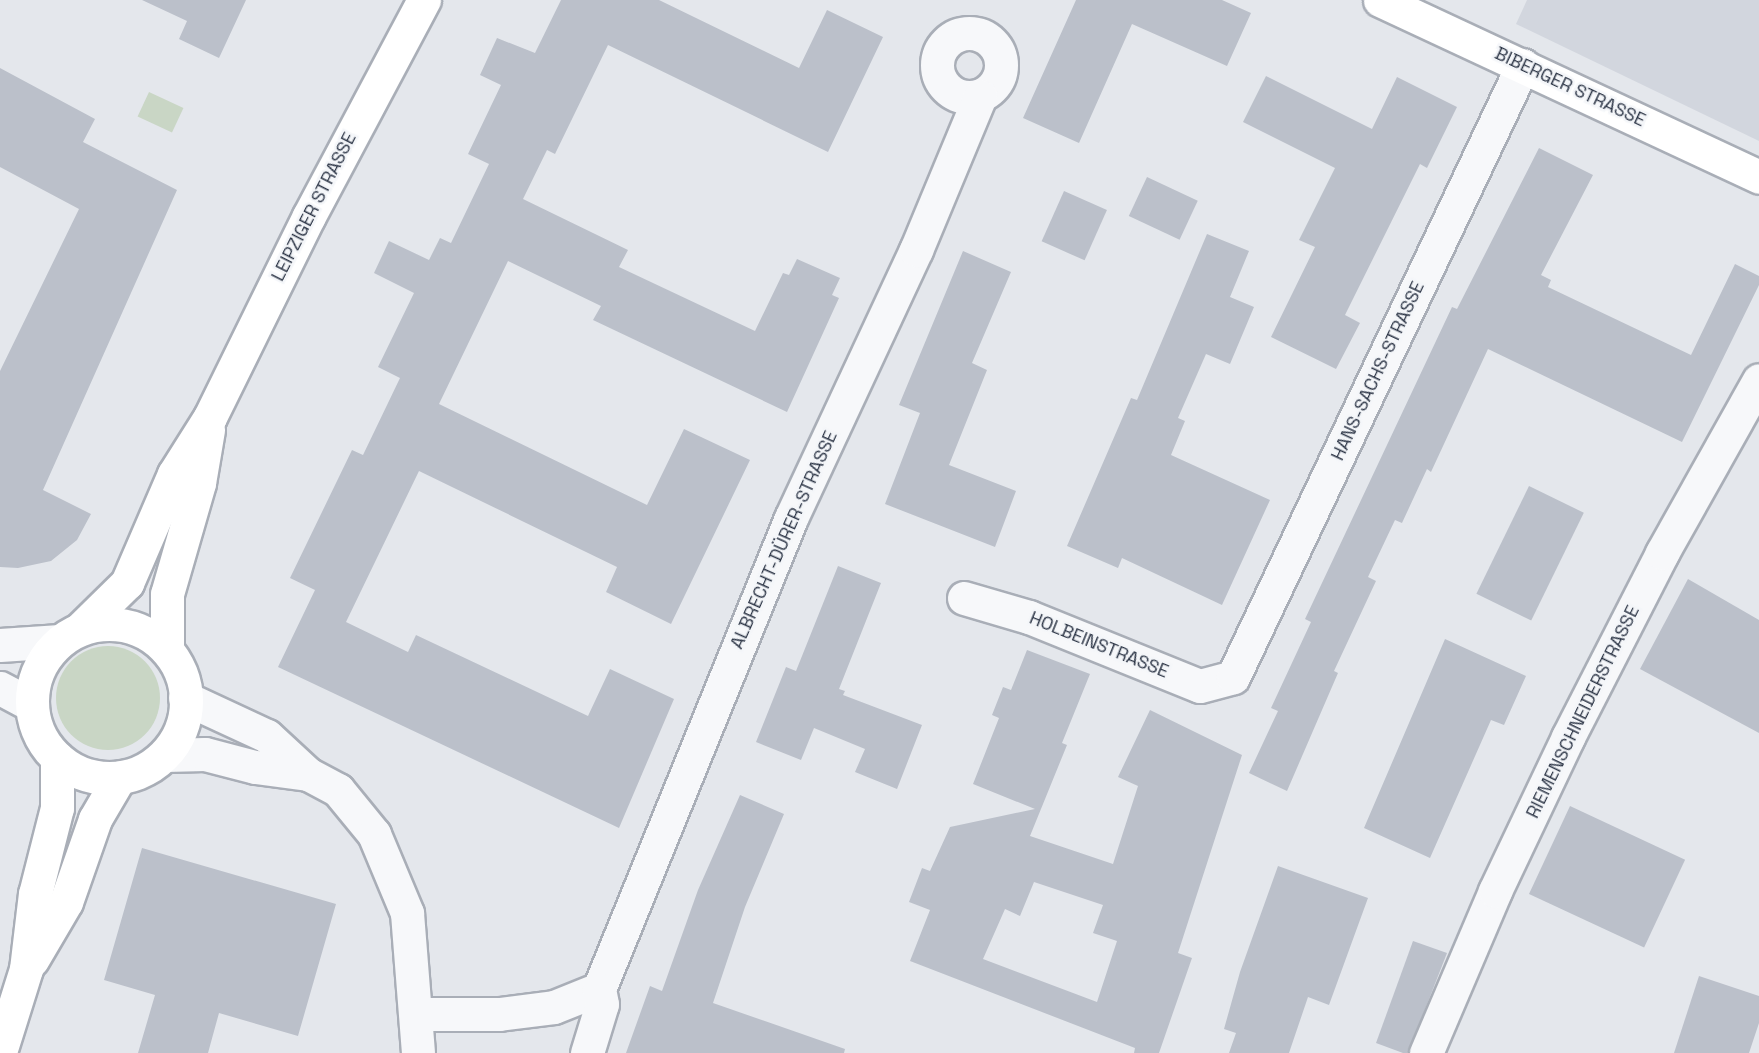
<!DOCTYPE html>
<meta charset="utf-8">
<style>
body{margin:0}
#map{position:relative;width:1759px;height:1053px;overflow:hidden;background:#e4e7ec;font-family:"Space Grotesk",sans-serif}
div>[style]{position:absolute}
.built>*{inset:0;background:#d2d6de}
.green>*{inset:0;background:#c9d6c5;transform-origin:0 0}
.round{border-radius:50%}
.building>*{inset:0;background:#bbc0ca;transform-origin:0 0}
.roads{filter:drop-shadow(2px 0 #a9aeb7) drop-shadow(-2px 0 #a9aeb7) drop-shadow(0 2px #a9aeb7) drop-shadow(0 -2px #a9aeb7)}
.minor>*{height:33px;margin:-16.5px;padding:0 16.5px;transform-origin:16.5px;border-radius:16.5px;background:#f7f8fa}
.minor>.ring{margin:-16.5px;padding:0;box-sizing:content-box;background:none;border:33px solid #f7f8fa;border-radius:50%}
.secondary>*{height:33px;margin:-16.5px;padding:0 16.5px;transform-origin:16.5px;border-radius:16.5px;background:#fff}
.secondary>.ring{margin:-16.5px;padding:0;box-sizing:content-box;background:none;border:33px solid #fff;border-radius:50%}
span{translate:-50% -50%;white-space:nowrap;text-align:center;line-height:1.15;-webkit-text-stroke:5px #f4f6f9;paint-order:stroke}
.street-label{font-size:18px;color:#2b3445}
</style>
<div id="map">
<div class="built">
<div style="clip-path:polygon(1527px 0,1759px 0,1759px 141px,1516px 24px)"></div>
</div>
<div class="green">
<div style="left:149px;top:92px;width:38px;height:27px;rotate:25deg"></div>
<div class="round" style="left:56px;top:646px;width:104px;height:104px"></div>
</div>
<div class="building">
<div style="clip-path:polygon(142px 0,246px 0,219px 58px,179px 39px,187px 21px)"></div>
<div style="clip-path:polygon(561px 0,659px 0,799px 68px,827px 10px,883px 37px,828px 152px,608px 45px,555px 154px,547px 150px,523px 199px,628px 250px,619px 267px,755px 331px,783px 273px,789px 275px,797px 259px,840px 278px,832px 295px,839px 298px,787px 412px,593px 320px,601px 306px,508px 261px,439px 404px,647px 505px,684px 429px,750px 460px,671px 624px,606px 592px,617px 567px,419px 471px,346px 622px,408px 652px,416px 635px,588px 716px,610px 669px,674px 699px,619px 828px,278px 667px,315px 590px,290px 578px,352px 450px,363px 455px,400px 378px,378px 367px,414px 293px,374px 273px,389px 241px,429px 260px,440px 238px,451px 243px,489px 164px,468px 154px,501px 85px,480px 75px,497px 38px,535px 53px)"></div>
<div style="clip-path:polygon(1076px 0,1222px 0,1251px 13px,1227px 66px,1132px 24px,1079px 143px,1023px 118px)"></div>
<div style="clip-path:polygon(0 68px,95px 119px,83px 142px,177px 190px,43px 490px,91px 514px,77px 540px,51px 561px,18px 568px,0 567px,0 371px,79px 209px,0 167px)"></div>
<div style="clip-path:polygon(1266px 76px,1372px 129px,1397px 77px,1457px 107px,1427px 168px,1420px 164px,1345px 315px,1360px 323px,1336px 369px,1271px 337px,1315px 247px,1299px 240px,1335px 168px,1243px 122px)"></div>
<div style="clip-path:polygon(1539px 148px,1593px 175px,1541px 275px,1551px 280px,1548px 287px,1691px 355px,1735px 264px,1759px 276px,1759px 285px,1682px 442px,1488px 349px,1431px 472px,1427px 469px,1402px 523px,1395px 520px,1368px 577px,1376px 581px,1334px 671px,1338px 673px,1287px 791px,1249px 773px,1278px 711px,1271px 708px,1311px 622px,1305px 619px,1452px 307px,1457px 309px)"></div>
<div style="left:1147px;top:177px;width:56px;height:43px;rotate:25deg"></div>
<div style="left:1064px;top:191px;width:47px;height:55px;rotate:24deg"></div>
<div style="clip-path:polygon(1207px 234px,1249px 251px,1230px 297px,1254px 307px,1230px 364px,1206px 354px,1178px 418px,1185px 421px,1171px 455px,1270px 500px,1222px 605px,1122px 558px,1118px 568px,1067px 546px,1131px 398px,1137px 400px)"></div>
<div style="clip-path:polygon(963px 251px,1011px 272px,972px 363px,987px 370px,949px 465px,1016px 491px,995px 547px,885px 504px,920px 413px,899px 405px)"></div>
<div style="left:1529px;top:486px;width:61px;height:120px;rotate:26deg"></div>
<div style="clip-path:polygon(838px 566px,881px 583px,839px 689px,845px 691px,843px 695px,922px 725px,897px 789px,855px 772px,865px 749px,814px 728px,801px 760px,756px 742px,786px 667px,796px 671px)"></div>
<div style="clip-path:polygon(1688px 579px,1759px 620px,1759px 733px,1640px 669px)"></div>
<div style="clip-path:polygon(1445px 639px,1526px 676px,1504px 725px,1491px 720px,1430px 858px,1364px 828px)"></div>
<div style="clip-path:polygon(evenodd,1027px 650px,1090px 674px,1062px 743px,1067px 745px,1030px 836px,1113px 864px,1138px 786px,1118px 777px,1150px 710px,1242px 755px,1178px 953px,1192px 958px,1159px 1053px,1134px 1053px,1135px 1048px,910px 961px,930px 910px,909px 902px,922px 868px,930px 871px,950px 827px,1035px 809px,973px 784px,999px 718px,992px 715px,1003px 687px,1011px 690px,1027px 650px,1034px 882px,1103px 905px,1093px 933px,1117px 941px,1097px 1002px,983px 959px,1005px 909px,1020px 916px,1034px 882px)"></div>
<div style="clip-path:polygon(740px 795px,784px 814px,745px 907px,713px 1003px,845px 1049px,844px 1053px,626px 1053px,650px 986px,662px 991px,698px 890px)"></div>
<div style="left:1570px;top:806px;width:127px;height:97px;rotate:25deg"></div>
<div style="clip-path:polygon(142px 848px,336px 904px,298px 1036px,219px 1013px,208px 1053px,138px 1053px,155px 995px,104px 980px)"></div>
<div style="clip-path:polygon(1278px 866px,1368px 898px,1329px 1005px,1308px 997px,1289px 1053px,1229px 1053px,1236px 1033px,1224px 1029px,1240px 972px)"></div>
<div style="clip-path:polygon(1413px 941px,1447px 953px,1408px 1053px,1403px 1053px,1376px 1043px)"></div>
<div style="clip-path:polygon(1699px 976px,1759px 996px,1759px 1023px,1749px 1053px,1674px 1053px)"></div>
</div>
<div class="roads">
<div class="minor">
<div class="ring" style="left:937px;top:33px;width:31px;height:31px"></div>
<div style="left:964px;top:598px;width:68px;rotate:16.3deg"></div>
<div style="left:1029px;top:617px;width:184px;rotate:22deg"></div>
<div style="left:1200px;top:686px;width:34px;rotate:-15deg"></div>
<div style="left:1233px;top:677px;width:677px;rotate:-64.65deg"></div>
<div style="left:0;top:645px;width:60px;rotate:-3.8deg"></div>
<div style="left:0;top:688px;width:36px;rotate:28deg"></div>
<div style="left:185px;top:698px;width:90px;rotate:24.9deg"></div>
<div style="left:267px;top:736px;width:56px;rotate:42.8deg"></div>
<div style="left:308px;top:774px;width:34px;rotate:28deg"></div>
<div style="left:338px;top:790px;width:57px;rotate:50.7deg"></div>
<div style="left:374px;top:834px;width:86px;rotate:67.3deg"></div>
<div style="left:407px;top:913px;width:140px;rotate:85.5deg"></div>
<div style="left:165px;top:755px;width:40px;rotate:-1.4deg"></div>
<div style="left:205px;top:754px;width:52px;rotate:14.6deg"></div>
<div style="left:255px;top:767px;width:53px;rotate:7.5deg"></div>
<div style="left:417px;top:1014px;width:82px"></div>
<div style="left:499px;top:1014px;width:55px;rotate:-7.3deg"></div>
<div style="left:554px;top:1007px;width:48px;rotate:-21.8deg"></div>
<div style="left:599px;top:989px;width:509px;rotate:-67.82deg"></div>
<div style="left:791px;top:518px;width:296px;rotate:-65deg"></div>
<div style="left:916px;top:250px;width:167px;rotate:-67.4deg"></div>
<div style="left:587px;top:1053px;width:51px;rotate:-73deg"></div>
<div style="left:602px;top:1004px;width:15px;rotate:-101deg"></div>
<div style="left:1426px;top:1053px;width:176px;rotate:-66.9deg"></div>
<div style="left:1495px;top:891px;width:170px;rotate:-64.6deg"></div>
<div style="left:1568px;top:737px;width:207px;rotate:-62.9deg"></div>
<div style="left:1662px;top:553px;width:198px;rotate:-60.7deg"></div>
</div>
<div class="secondary">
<div style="left:1380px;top:0;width:418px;rotate:25deg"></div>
<div class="ring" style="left:32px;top:624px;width:121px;height:121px"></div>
<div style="left:80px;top:629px;width:66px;rotate:-44.4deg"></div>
<div style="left:127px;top:583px;width:119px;rotate:-66.7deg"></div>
<div style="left:174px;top:474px;width:67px;rotate:-57.7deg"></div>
<div style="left:210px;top:417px;width:224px;rotate:-63.8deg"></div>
<div style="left:309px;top:216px;width:245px;rotate:-62deg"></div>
<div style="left:167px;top:649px;width:55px;rotate:-90deg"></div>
<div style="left:167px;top:594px;width:116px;rotate:-73.9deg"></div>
<div style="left:199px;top:483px;width:54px;rotate:-80.4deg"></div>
<div style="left:32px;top:960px;width:67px;rotate:-59.6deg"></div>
<div style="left:66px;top:902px;width:88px;rotate:-70.7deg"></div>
<div style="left:95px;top:819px;width:48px;rotate:-59.7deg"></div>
<div style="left:0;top:1052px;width:87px;rotate:-72.6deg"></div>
<div style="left:26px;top:969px;width:76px;rotate:-83.2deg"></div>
<div style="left:35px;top:894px;width:89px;rotate:-75.7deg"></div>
<div style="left:57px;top:808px;width:50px;rotate:-90deg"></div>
</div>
</div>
<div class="street-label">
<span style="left:1570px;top:87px;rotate:25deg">BIBERGER STRASSE</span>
<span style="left:314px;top:207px;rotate:-63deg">LEIPZIGER STRASSE</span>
<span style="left:1378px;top:371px;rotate:-65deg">HANS-SACHS-STRASSE</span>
<span style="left:784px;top:540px;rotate:-66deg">ALBRECHT-DÜRER-STRASSE</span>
<span style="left:1099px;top:645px;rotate:22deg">HOLBEINSTRASSE</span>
<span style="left:1583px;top:712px;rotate:-64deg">RIEMENSCHNEIDERSTRASSE</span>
</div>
</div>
